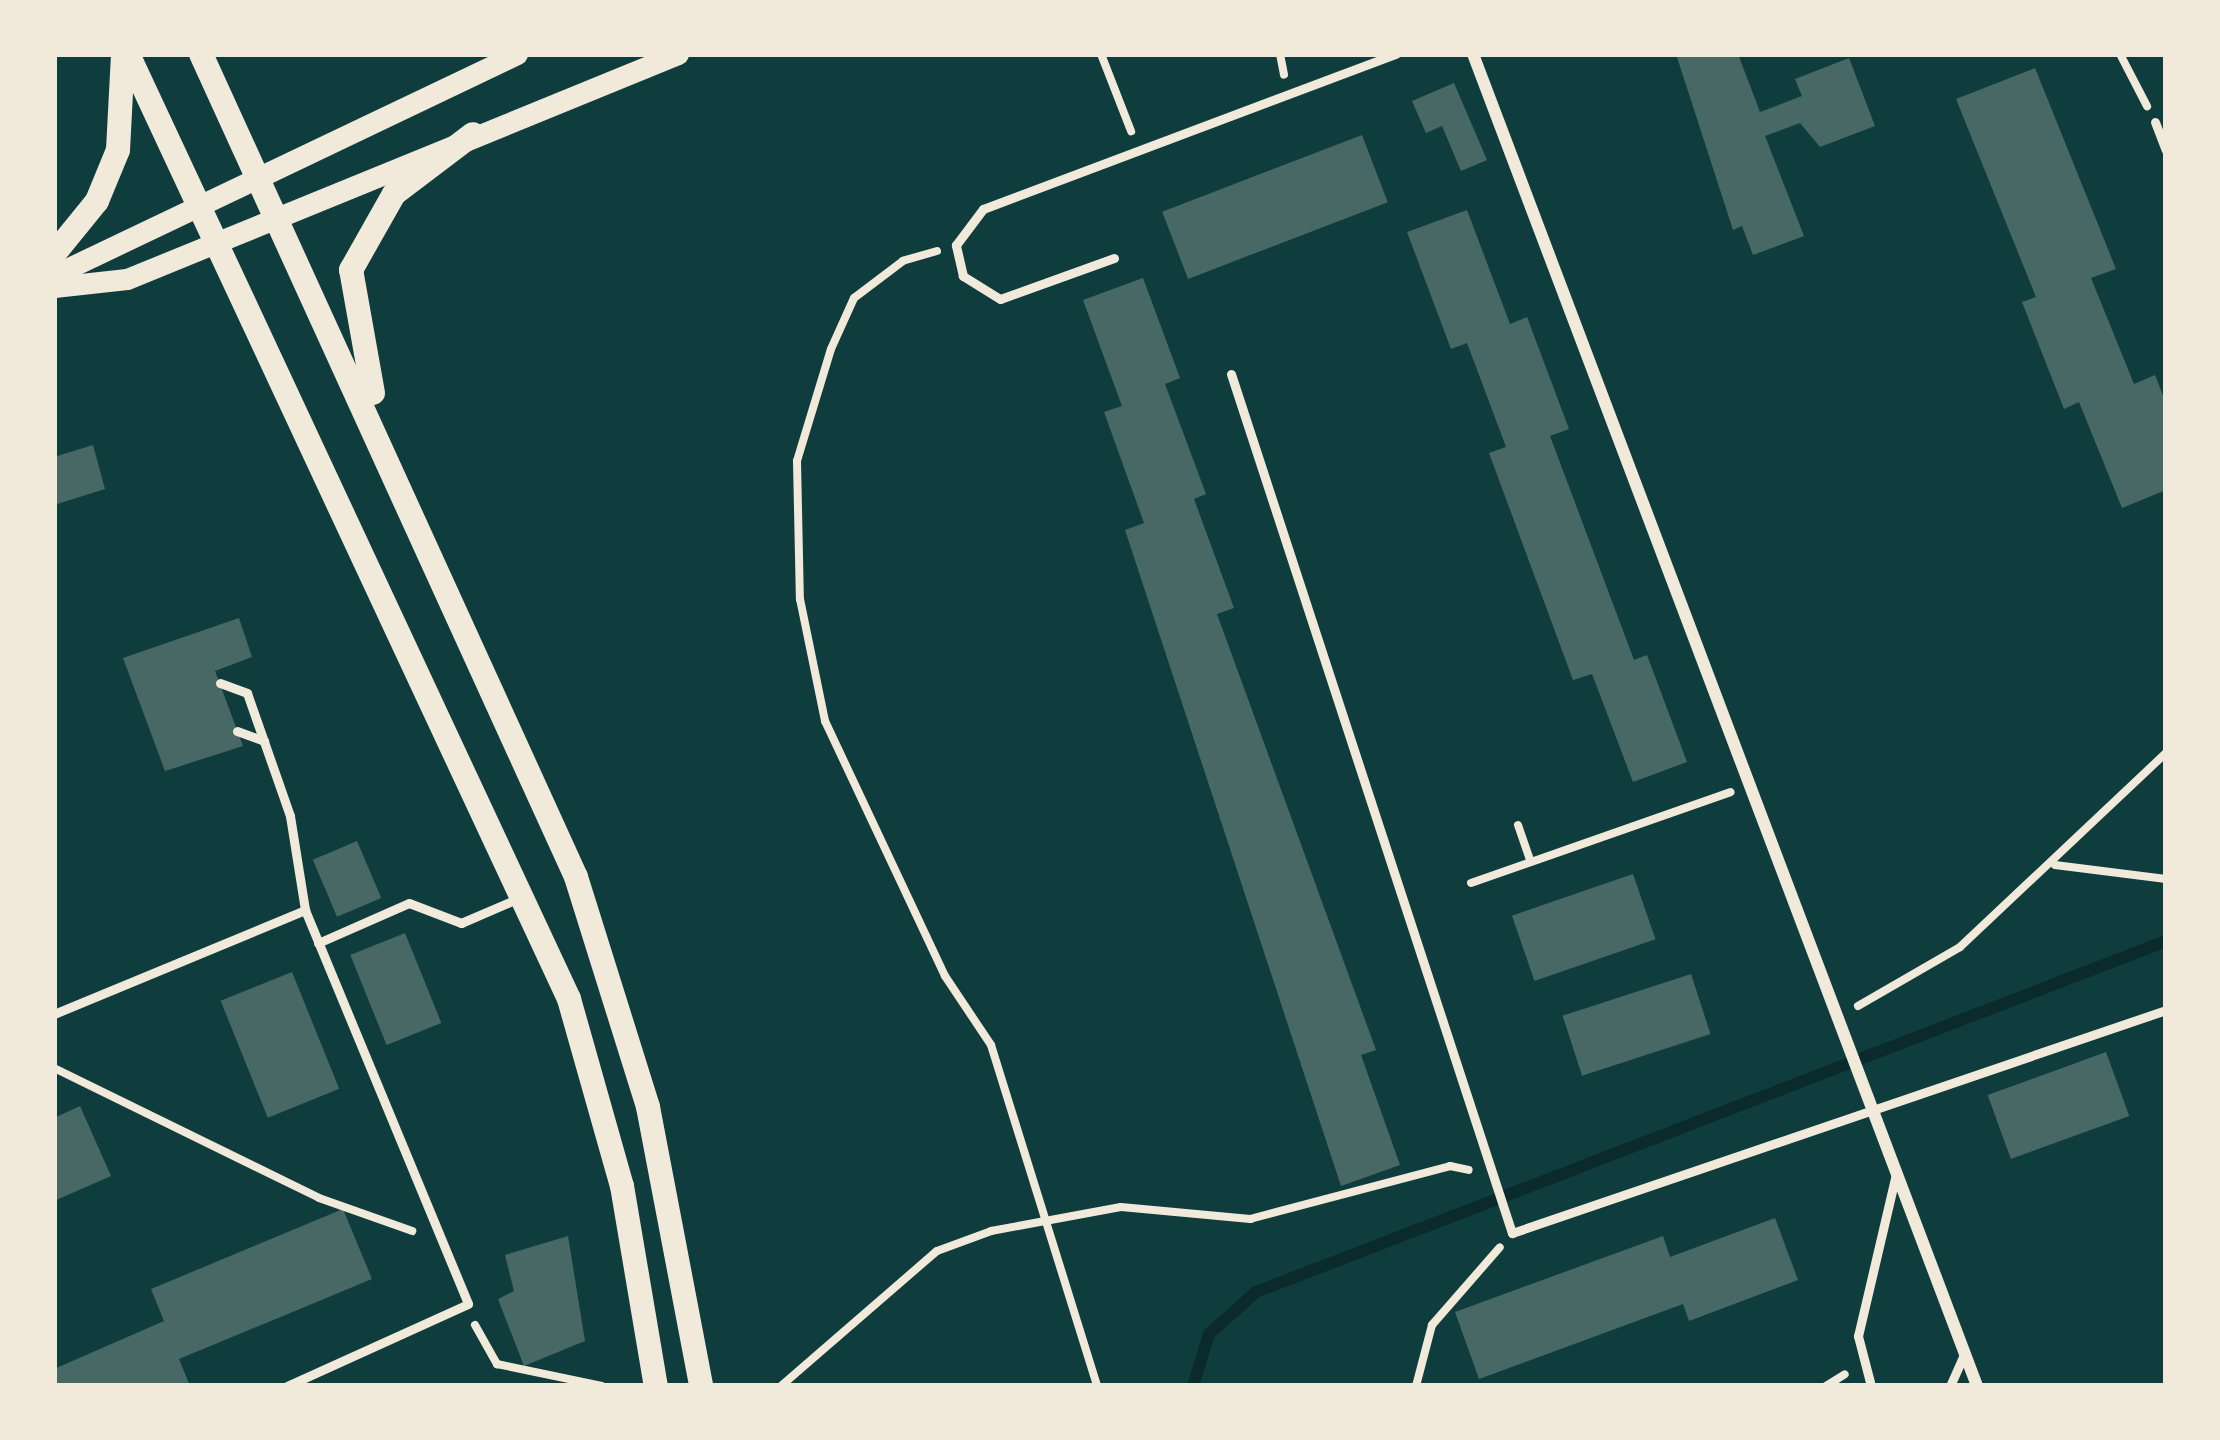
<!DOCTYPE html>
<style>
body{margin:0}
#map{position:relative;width:2220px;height:1440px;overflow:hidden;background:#0f3d3e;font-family:"Source Sans 3",sans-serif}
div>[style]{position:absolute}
.stream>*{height:12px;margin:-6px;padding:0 6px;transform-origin:6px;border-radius:6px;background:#0a2a2b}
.building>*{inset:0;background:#486865;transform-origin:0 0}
.path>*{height:8px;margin:-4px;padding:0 4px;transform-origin:4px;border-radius:4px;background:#f1e9da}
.service>*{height:9px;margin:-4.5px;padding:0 4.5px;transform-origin:4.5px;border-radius:4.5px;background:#f1e9da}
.minor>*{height:12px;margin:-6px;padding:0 6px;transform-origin:6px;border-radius:6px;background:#f1e9da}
.tertiary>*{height:21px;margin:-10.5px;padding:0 10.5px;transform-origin:10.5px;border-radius:10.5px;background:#f1e9da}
.secondary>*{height:24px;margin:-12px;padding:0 12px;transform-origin:12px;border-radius:12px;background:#f1e9da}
span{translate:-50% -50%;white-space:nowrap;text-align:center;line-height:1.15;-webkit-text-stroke:10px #f1e9da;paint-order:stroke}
.frame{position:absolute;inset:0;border:57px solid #f1e9da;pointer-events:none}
</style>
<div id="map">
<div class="stream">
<div style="left:1193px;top:1386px;width:54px;rotate:-72.9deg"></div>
<div style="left:1209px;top:1334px;width:63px;rotate:-41.8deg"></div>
<div style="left:1256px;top:1292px;width:975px;rotate:-21.09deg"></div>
</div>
<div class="building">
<div style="clip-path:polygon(1676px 54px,1738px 54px,1760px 112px,1802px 96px,1795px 79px,1849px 58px,1875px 126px,1820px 147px,1800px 123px,1765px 136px,1804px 236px,1753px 255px,1742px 226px,1733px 230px)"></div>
<div style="clip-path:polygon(2035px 68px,2116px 269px,2091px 278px,2134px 384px,2155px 375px,2166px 403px,2166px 490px,2122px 508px,2079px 402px,2064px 409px,2022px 302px,2036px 297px,1956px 99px)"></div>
<div style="clip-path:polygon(1454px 83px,1487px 160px,1461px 171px,1442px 126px,1426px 133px,1412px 101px)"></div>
<div style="left:1362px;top:135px;width:72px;height:214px;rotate:69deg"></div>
<div style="clip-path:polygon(1467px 210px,1510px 324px,1527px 317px,1569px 429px,1550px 436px,1634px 660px,1647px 655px,1687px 762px,1633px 782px,1592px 674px,1573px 680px,1489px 453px,1506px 447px,1467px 343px,1451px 349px,1407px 232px)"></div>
<div style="clip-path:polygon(1143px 278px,1180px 378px,1165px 384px,1206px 494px,1194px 499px,1234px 608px,1217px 614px,1376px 1050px,1361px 1055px,1400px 1165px,1341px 1186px,1125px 530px,1144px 523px,1104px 412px,1122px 406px,1083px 300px)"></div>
<div style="clip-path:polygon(93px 445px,105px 489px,54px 505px,54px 457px)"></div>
<div style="clip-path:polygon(239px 618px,252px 657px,215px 671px,243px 746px,165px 771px,123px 658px)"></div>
<div style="left:357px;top:841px;width:62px;height:48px;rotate:67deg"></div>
<div style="left:1633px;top:874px;width:69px;height:128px;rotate:71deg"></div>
<div style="left:405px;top:933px;width:97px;height:59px;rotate:68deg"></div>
<div style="left:292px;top:972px;width:126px;height:77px;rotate:68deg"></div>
<div style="left:1691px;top:974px;width:63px;height:135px;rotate:72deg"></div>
<div style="left:2106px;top:1052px;width:68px;height:126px;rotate:70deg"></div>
<div style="clip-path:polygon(80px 1106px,111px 1176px,54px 1201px,54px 1118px)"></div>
<div style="clip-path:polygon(343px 1209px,372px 1279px,179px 1359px,190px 1386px,54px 1386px,54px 1369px,164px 1321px,151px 1289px)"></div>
<div style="clip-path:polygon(1775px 1218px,1798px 1280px,1689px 1321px,1683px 1304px,1479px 1379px,1455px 1312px,1663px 1236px,1670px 1257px)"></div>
<div style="clip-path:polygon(568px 1236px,585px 1341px,524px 1366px,498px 1299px,514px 1291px,505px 1255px)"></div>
</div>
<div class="path">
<div style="left:1101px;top:54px;width:83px;rotate:68.7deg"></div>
<div style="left:1280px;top:54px;width:21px;rotate:79deg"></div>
<div style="left:2120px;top:54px;width:59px;rotate:62.6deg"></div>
<div style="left:937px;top:251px;width:35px;rotate:164deg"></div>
<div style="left:903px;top:261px;width:61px;rotate:142.9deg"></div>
<div style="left:854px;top:298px;width:56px;rotate:114.3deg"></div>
<div style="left:831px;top:349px;width:117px;rotate:106.9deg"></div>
<div style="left:797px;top:461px;width:138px;rotate:88.8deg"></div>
<div style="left:800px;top:599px;width:125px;rotate:78.4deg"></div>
<div style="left:825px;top:721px;width:282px;rotate:64.8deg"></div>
<div style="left:945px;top:976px;width:83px;rotate:56.3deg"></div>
<div style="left:991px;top:1045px;width:357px;rotate:72.7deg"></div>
<div style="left:1518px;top:825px;width:39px;rotate:71deg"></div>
<div style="left:2055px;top:865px;width:112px;rotate:7.2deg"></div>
<div style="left:1471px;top:883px;width:275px;rotate:-19.3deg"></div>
<div style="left:1858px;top:1006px;width:118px;rotate:-30deg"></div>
<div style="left:1960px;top:947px;width:283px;rotate:-43.3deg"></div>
<div style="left:54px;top:1068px;width:295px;rotate:26.1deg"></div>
<div style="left:319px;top:1198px;width:99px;rotate:19.5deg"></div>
<div style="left:475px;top:1325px;width:45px;rotate:60.6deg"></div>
<div style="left:497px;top:1364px;width:107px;rotate:11.8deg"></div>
<div style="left:781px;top:1386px;width:206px;rotate:-40.9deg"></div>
<div style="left:937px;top:1251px;width:58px;rotate:-20.3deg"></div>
<div style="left:991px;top:1231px;width:132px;rotate:-10.5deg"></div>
<div style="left:1121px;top:1207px;width:130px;rotate:5.3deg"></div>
<div style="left:1250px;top:1219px;width:207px;rotate:-14.8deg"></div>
<div style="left:1450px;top:1166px;width:19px;rotate:12deg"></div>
<div style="left:1416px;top:1386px;width:63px;rotate:-75.3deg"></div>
<div style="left:1432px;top:1325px;width:103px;rotate:-48.9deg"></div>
<div style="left:1826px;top:1386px;width:22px;rotate:-32deg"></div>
</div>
<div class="service">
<div style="left:2155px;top:122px;width:30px;rotate:69deg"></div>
<div style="left:1114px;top:258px;width:121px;rotate:160.2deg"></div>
<div style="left:1000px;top:299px;width:44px;rotate:-148.1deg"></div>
<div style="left:963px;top:276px;width:32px;rotate:-103deg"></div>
<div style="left:956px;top:245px;width:45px;rotate:-53.1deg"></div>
<div style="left:983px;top:209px;width:441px;rotate:-20.6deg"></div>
<div style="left:1231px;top:374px;width:904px;rotate:71.89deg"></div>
<div style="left:1512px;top:1233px;width:691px;rotate:-18.83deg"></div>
<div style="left:220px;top:683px;width:29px;rotate:20deg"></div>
<div style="left:247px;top:693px;width:130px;rotate:70.7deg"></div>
<div style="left:290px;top:816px;width:95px;rotate:80.9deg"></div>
<div style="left:237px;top:731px;width:29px;rotate:20deg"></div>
<div style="left:318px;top:943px;width:99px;rotate:-23.7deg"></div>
<div style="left:409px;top:903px;width:56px;rotate:21deg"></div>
<div style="left:461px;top:923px;width:61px;rotate:-23.2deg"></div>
<div style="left:54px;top:1014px;width:272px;rotate:-22.5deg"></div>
<div style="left:305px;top:910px;width:426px;rotate:67.5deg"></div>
<div style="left:468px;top:1304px;width:199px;rotate:155.6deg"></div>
<div style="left:1871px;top:1386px;width:52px;rotate:-104.6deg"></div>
<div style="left:1858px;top:1336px;width:166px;rotate:-76.8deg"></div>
<div style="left:1950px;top:1386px;width:36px;rotate:-66deg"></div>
</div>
<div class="minor">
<div style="left:1473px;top:54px;width:1424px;rotate:69.27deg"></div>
</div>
<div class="tertiary">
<div style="left:54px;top:275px;width:513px;rotate:-25.52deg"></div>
<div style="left:54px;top:287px;width:73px;rotate:-6.3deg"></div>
<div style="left:127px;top:279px;width:595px;rotate:-22.21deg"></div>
</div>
<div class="secondary">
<div style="left:128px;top:54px;width:1043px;rotate:64.98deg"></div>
<div style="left:569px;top:999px;width:194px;rotate:74.2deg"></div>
<div style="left:622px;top:1186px;width:203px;rotate:80.4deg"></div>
<div style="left:201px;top:54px;width:904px;rotate:65.5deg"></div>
<div style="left:576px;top:877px;width:241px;rotate:72.6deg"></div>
<div style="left:648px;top:1107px;width:284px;rotate:79.2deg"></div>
<div style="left:54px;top:254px;width:68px;rotate:-50.9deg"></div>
<div style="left:97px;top:201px;width:55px;rotate:-67.6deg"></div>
<div style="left:118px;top:150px;width:96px;rotate:-87deg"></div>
<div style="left:373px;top:393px;width:125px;rotate:-100.1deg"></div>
<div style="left:351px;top:270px;width:87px;rotate:-60.5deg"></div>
<div style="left:394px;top:194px;width:99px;rotate:-37.2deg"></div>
</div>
<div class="frame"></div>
</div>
